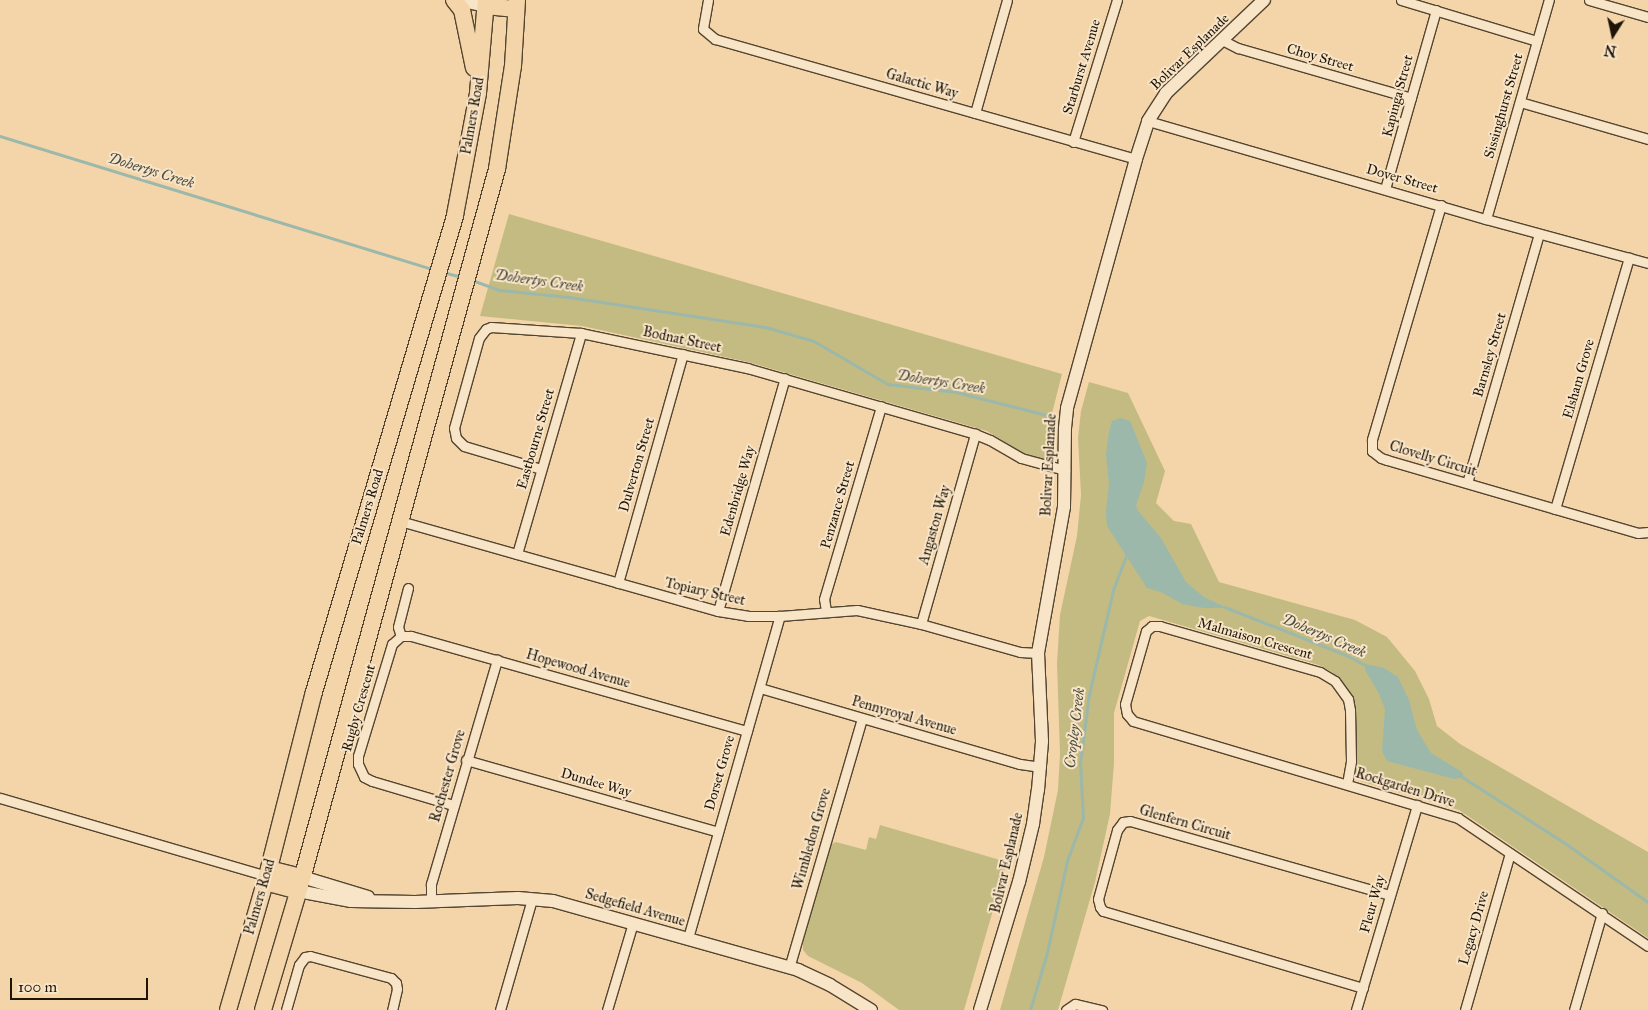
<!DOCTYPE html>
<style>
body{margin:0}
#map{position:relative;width:1648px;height:1010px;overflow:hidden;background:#f4d5a9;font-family:"IM FELL Great Primer",serif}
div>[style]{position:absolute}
.green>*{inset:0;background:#c3bb82}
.water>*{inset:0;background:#9cb8aa}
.stream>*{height:2.5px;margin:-1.25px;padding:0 1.25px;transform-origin:1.25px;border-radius:1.25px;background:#9cb8aa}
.roads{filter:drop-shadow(1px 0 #544530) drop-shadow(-1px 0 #544530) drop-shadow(0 1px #544530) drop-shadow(0 -1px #544530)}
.street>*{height:9px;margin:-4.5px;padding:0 4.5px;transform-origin:4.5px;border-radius:4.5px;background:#f8e4c7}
.secondary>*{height:12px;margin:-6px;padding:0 6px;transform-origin:6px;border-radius:6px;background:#f8e4c7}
.highway>*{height:16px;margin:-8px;padding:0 8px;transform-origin:8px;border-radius:8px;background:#f4d5a9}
span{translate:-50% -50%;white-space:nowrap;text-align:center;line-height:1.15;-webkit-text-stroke:4px #f8e4c7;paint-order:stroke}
.street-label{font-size:14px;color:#1e1508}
.water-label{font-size:15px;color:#4a4e41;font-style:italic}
.north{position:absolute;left:1588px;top:10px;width:50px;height:50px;-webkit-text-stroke:4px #f8e4c7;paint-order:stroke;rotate:190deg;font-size:14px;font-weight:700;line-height:20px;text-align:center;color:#1e1508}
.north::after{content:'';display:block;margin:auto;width:18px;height:22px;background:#1e1508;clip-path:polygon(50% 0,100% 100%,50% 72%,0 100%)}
.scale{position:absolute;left:10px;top:978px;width:138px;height:22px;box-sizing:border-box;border:2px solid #1e1508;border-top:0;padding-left:6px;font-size:15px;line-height:18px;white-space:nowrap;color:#1e1508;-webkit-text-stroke:4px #f8e4c7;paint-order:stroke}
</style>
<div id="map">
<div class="green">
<div style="clip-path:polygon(509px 214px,1062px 374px,1050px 421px,1051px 458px,1047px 461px,1024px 454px,987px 431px,748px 362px,582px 326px,480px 316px)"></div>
<div style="clip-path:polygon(1089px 382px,1128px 393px,1165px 471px,1156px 503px,1174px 521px,1191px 524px,1219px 582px,1355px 620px,1387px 637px,1415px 671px,1429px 699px,1437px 726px,1460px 744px,1648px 852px,1648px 938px,1459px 810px,1360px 781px,1355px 775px,1356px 713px,1353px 700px,1343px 683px,1332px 672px,1319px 665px,1149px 616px,1140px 621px,1114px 713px,1114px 763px,1110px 814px,1095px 882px,1058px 1010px,1000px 1010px,1044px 857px,1058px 790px,1060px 754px,1057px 663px,1060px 615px,1077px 536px,1081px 495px,1078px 438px,1081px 411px)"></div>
<div style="clip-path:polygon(880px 825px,1007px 862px,964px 1010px,899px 1010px,862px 983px,808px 956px,803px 950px,803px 942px,831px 844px,836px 842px,866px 850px,869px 837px,876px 839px)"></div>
</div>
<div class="water">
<div style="clip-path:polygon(1120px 418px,1130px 421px,1147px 463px,1144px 482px,1136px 505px,1138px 511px,1161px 538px,1186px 582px,1204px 597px,1227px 608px,1204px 608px,1182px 604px,1161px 592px,1147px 588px,1107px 526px,1106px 512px,1109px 484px,1106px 454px,1109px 432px,1112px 421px)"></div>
<div style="clip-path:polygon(1365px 664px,1384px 668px,1398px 677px,1409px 700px,1417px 730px,1431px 753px,1462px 772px,1464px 777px,1454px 779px,1387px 761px,1382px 751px,1385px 709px,1378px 692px,1365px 670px)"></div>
</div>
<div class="stream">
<div style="left:0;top:136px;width:453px;rotate:17.1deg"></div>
<div style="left:443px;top:272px;width:20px;rotate:15deg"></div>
<div style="left:472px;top:280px;width:30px;rotate:20deg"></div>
<div style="left:500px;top:290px;width:69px;rotate:5.8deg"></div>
<div style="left:569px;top:297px;width:199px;rotate:8.7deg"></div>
<div style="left:766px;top:327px;width:50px;rotate:16.3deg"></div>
<div style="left:814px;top:341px;width:86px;rotate:30.2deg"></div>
<div style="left:888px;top:384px;width:68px;rotate:6.7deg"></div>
<div style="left:956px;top:392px;width:94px;rotate:14.2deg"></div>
<div style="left:1225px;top:607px;width:130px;rotate:21.6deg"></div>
<div style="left:1346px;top:655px;width:25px;rotate:27deg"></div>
<div style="left:1461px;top:776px;width:127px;rotate:32.8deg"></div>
<div style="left:1568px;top:845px;width:98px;rotate:35.5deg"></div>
<div style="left:1030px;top:1010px;width:59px;rotate:-73.4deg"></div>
<div style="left:1047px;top:953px;width:94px;rotate:-77.7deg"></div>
<div style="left:1067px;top:861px;width:46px;rotate:-69.6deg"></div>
<div style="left:1083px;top:818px;width:55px;rotate:-93.1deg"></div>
<div style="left:1080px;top:763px;width:69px;rotate:-82.5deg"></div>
<div style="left:1089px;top:695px;width:108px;rotate:-77.1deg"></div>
<div style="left:1113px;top:590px;width:40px;rotate:-69deg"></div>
</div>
<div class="roads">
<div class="street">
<div style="left:708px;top:0;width:29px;rotate:100deg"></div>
<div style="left:703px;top:29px;width:16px;rotate:40deg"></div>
<div style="left:715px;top:39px;width:438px;rotate:15.9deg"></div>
<div style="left:1401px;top:0;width:142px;rotate:16.8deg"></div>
<div style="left:1589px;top:0;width:61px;rotate:16.1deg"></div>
<div style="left:1222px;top:40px;width:18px;rotate:27deg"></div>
<div style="left:1238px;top:48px;width:180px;rotate:16.1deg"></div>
<div style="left:1520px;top:102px;width:133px;rotate:16.1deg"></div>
<div style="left:975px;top:113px;width:117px;rotate:-74.2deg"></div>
<div style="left:1148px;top:121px;width:352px;rotate:16.2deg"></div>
<div style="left:1486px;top:219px;width:168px;rotate:15.2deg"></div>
<div style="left:1073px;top:142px;width:149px;rotate:-72.8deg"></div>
<div style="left:1385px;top:189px;width:186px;rotate:-74.1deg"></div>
<div style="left:1441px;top:205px;width:245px;rotate:106.4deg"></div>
<div style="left:1372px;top:440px;width:11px;rotate:90deg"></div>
<div style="left:1372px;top:451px;width:11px;rotate:38deg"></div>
<div style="left:1381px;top:458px;width:6px;rotate:18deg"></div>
<div style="left:1387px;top:460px;width:261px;rotate:16.2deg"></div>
<div style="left:1638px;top:533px;width:10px;rotate:-6deg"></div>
<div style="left:1486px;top:219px;width:228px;rotate:-74deg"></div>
<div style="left:541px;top:469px;width:80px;rotate:-163.4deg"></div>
<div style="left:464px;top:446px;width:11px;rotate:-135deg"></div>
<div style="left:456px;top:438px;width:10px;rotate:-101deg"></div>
<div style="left:454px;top:428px;width:93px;rotate:-74.5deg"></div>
<div style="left:479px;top:338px;width:11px;rotate:-52deg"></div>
<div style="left:486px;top:329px;width:5px;rotate:-22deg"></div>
<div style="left:491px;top:327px;width:90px;rotate:3.8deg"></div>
<div style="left:581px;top:333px;width:170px;rotate:11.9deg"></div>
<div style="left:747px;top:368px;width:237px;rotate:16.1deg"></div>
<div style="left:975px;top:434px;width:16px;rotate:22deg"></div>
<div style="left:990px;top:440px;width:36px;rotate:30deg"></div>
<div style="left:1021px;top:458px;width:46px;rotate:15.3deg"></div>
<div style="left:1467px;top:483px;width:259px;rotate:-73.9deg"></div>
<div style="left:1555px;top:509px;width:262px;rotate:-73.6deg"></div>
<div style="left:400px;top:521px;width:330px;rotate:15.8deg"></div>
<div style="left:718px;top:611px;width:30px;rotate:9deg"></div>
<div style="left:748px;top:616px;width:32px"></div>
<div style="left:780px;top:616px;width:77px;rotate:-4.5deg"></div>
<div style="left:857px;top:610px;width:66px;rotate:12.3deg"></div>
<div style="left:921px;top:624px;width:103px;rotate:15.8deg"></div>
<div style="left:1020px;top:652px;width:18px;rotate:3deg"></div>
<div style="left:517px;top:554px;width:230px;rotate:-73.8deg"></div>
<div style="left:618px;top:583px;width:238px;rotate:-74.2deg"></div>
<div style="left:408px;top:588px;width:40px;rotate:104.4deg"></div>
<div style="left:398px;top:627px;width:9px;rotate:72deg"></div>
<div style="left:401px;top:636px;width:12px;rotate:138deg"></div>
<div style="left:392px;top:644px;width:117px;rotate:106.9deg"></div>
<div style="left:358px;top:756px;width:8px;rotate:90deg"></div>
<div style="left:358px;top:764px;width:14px;rotate:65deg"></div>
<div style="left:364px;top:777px;width:9px;rotate:27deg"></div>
<div style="left:372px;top:781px;width:84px;rotate:16.5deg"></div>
<div style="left:718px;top:611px;width:242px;rotate:-74deg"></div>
<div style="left:826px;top:611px;width:12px;rotate:-99deg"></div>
<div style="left:824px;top:599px;width:201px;rotate:-73.5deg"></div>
<div style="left:921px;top:624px;width:198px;rotate:-74.1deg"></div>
<div style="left:401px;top:636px;width:10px"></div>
<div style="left:411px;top:636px;width:349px;rotate:15.8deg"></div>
<div style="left:760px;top:688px;width:271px;rotate:16.3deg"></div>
<div style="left:1020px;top:764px;width:21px;rotate:8deg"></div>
<div style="left:466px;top:760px;width:262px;rotate:15.9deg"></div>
<div style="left:1347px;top:784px;width:23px;rotate:-80deg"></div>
<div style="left:1351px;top:761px;width:51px;rotate:-91.1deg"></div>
<div style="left:1350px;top:710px;width:11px;rotate:-100deg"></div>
<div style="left:1348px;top:699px;width:22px;rotate:-126deg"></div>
<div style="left:1335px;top:681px;width:17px;rotate:-149deg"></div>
<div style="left:1320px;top:672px;width:166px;rotate:-164deg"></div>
<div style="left:1160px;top:626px;width:8px;rotate:180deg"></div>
<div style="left:1152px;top:626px;width:8px;rotate:140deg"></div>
<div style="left:1146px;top:631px;width:76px;rotate:106deg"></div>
<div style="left:1125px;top:704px;width:10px;rotate:79deg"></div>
<div style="left:1127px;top:714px;width:9px;rotate:49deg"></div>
<div style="left:1133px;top:721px;width:339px;rotate:16.6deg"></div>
<div style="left:1458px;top:818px;width:229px;rotate:34deg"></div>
<div style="left:0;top:798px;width:278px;rotate:16.3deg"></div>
<div style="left:431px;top:900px;width:16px;rotate:-90deg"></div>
<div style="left:431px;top:884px;width:234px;rotate:-73.6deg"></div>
<div style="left:688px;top:938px;width:335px;rotate:-74.1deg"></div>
<div style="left:789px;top:968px;width:260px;rotate:-73.7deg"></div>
<div style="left:1363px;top:988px;width:271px;rotate:-163.5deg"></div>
<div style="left:1103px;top:911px;width:5px;rotate:-127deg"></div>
<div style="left:1100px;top:907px;width:8px;rotate:-104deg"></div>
<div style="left:1098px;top:899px;width:72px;rotate:-74.6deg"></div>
<div style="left:1117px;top:830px;width:10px;rotate:-53deg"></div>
<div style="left:1123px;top:822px;width:7px;rotate:-8deg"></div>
<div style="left:1130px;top:821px;width:270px;rotate:15.9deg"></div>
<div style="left:286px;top:1010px;width:47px;rotate:-73.9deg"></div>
<div style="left:299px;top:965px;width:10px;rotate:-53deg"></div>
<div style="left:305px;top:957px;width:5px;rotate:-11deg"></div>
<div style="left:310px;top:956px;width:84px;rotate:15.2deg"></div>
<div style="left:391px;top:978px;width:7px;rotate:45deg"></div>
<div style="left:396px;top:983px;width:6px;rotate:81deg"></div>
<div style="left:397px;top:989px;width:22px;rotate:103deg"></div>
<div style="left:500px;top:1010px;width:116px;rotate:-73.9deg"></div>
<div style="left:607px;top:1010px;width:91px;rotate:-73.4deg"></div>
<div style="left:1066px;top:1010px;width:11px;rotate:-34deg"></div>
<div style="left:1075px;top:1004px;width:28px;rotate:13deg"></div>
<div style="left:1356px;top:1010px;width:214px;rotate:-73.4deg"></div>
<div style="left:1465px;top:1010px;width:163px;rotate:-74deg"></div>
<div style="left:1574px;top:1010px;width:101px;rotate:-73.9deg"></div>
</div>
<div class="secondary">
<div style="left:458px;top:0;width:29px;rotate:12deg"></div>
<div style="left:302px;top:877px;width:69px;rotate:16.9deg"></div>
<div style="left:298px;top:891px;width:54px;rotate:10.7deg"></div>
<div style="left:351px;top:901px;width:64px;rotate:0.9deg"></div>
<div style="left:415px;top:902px;width:103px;rotate:-2.2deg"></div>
<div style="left:518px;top:898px;width:35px;rotate:5deg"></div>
<div style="left:553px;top:901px;width:255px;rotate:15.7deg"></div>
<div style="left:798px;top:970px;width:35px;rotate:25deg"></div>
<div style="left:830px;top:985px;width:48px;rotate:31.4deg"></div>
<div style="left:980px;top:1010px;width:134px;rotate:-73.1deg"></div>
<div style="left:1019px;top:882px;width:60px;rotate:-76.4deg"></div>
<div style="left:1033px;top:824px;width:34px;rotate:-82deg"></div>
<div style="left:1038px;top:790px;width:49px;rotate:-85.3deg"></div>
<div style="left:1042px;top:741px;width:88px;rotate:-92.6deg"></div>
<div style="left:1038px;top:653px;width:148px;rotate:-79.9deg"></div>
<div style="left:1064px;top:507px;width:79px;rotate:-89.3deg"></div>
<div style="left:1065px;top:428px;width:20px;rotate:-84deg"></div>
<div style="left:1067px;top:408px;width:258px;rotate:-74.5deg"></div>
<div style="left:1136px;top:159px;width:40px;rotate:-72deg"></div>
<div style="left:1148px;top:121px;width:33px;rotate:-57deg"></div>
<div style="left:1166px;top:93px;width:135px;rotate:-43.5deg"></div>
</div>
<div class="highway">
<div style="left:454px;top:0;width:13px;rotate:51deg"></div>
<div style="left:462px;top:10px;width:59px;rotate:78.3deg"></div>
<div style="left:486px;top:6px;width:30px;rotate:6deg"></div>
<div style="left:269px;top:869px;width:34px;rotate:14deg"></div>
<div style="left:265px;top:882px;width:34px;rotate:15deg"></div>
<div style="left:228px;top:1010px;width:140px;rotate:-73.8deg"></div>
<div style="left:267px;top:876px;width:190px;rotate:-75.7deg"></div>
<div style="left:314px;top:692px;width:497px;rotate:-73.5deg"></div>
<div style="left:455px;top:215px;width:124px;rotate:-79.3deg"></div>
<div style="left:478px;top:93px;width:93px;rotate:-85.1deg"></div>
<div style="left:263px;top:1010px;width:129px;rotate:-73.4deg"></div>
<div style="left:300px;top:886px;width:744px;rotate:-74.64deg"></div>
<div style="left:497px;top:169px;width:104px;rotate:-81.2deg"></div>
<div style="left:513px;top:66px;width:66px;rotate:-86.5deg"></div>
</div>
</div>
<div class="street-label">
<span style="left:1190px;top:52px;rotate:-44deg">Bolivar Esplanade</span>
<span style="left:1320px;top:58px;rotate:16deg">Choy Street</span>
<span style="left:1082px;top:67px;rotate:-73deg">Starburst Avenue</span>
<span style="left:922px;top:84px;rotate:16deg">Galactic Way</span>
<span style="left:1398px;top:96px;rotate:-75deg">Kapinga Street</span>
<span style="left:1504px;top:106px;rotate:-74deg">Sissinghurst Street</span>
<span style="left:473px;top:116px;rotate:-80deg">Palmers Road</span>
<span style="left:1402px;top:179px;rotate:16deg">Dover Street</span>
<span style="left:682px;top:340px;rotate:12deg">Bodnat Street</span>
<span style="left:1490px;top:355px;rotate:-74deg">Barnsley Street</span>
<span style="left:1579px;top:379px;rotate:-74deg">Elsham Grove</span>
<span style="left:536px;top:439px;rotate:-74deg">Eastbourne Street</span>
<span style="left:1433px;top:459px;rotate:17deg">Clovelly Circuit</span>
<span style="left:637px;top:465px;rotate:-74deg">Dulverton Street</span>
<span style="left:1049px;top:465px;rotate:-87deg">Bolivar Esplanade</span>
<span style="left:738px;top:491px;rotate:-74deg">Edenbridge Way</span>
<span style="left:838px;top:505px;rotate:-74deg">Penzance Street</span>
<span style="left:368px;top:507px;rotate:-73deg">Palmers Road</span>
<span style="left:935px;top:525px;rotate:-74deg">Angaston Way</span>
<span style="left:705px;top:592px;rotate:13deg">Topiary Street</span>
<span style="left:1255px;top:639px;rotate:16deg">Malmaison Crescent</span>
<span style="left:578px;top:669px;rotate:16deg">Hopewood Avenue</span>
<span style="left:359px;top:708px;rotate:-74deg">Rugby Crescent</span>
<span style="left:904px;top:716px;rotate:16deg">Pennyroyal Avenue</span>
<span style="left:720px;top:773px;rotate:-74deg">Dorset Grove</span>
<span style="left:448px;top:776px;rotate:-74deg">Rochester Grove</span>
<span style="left:596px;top:783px;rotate:16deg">Dundee Way</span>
<span style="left:1405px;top:788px;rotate:17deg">Rockgarden Drive</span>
<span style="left:1185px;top:823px;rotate:16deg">Glenfern Circuit</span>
<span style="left:812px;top:839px;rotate:-74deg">Wimbledon Grove</span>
<span style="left:1007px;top:863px;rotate:-77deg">Bolivar Esplanade</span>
<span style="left:260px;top:897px;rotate:-74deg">Palmers Road</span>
<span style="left:1373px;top:904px;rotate:-74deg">Fleur Way</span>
<span style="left:635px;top:908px;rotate:16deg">Sedgefield Avenue</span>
<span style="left:1474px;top:928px;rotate:-74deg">Legacy Drive</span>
</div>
<div class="water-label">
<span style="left:151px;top:171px;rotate:17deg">Dohertys Creek</span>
<span style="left:539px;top:281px;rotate:8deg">Dohertys Creek</span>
<span style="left:941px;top:382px;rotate:9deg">Dohertys Creek</span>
<span style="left:1324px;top:636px;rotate:23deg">Dohertys Creek</span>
<span style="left:1075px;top:728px;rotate:-83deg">Cropley Creek</span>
</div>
<div class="north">N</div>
<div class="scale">100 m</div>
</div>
